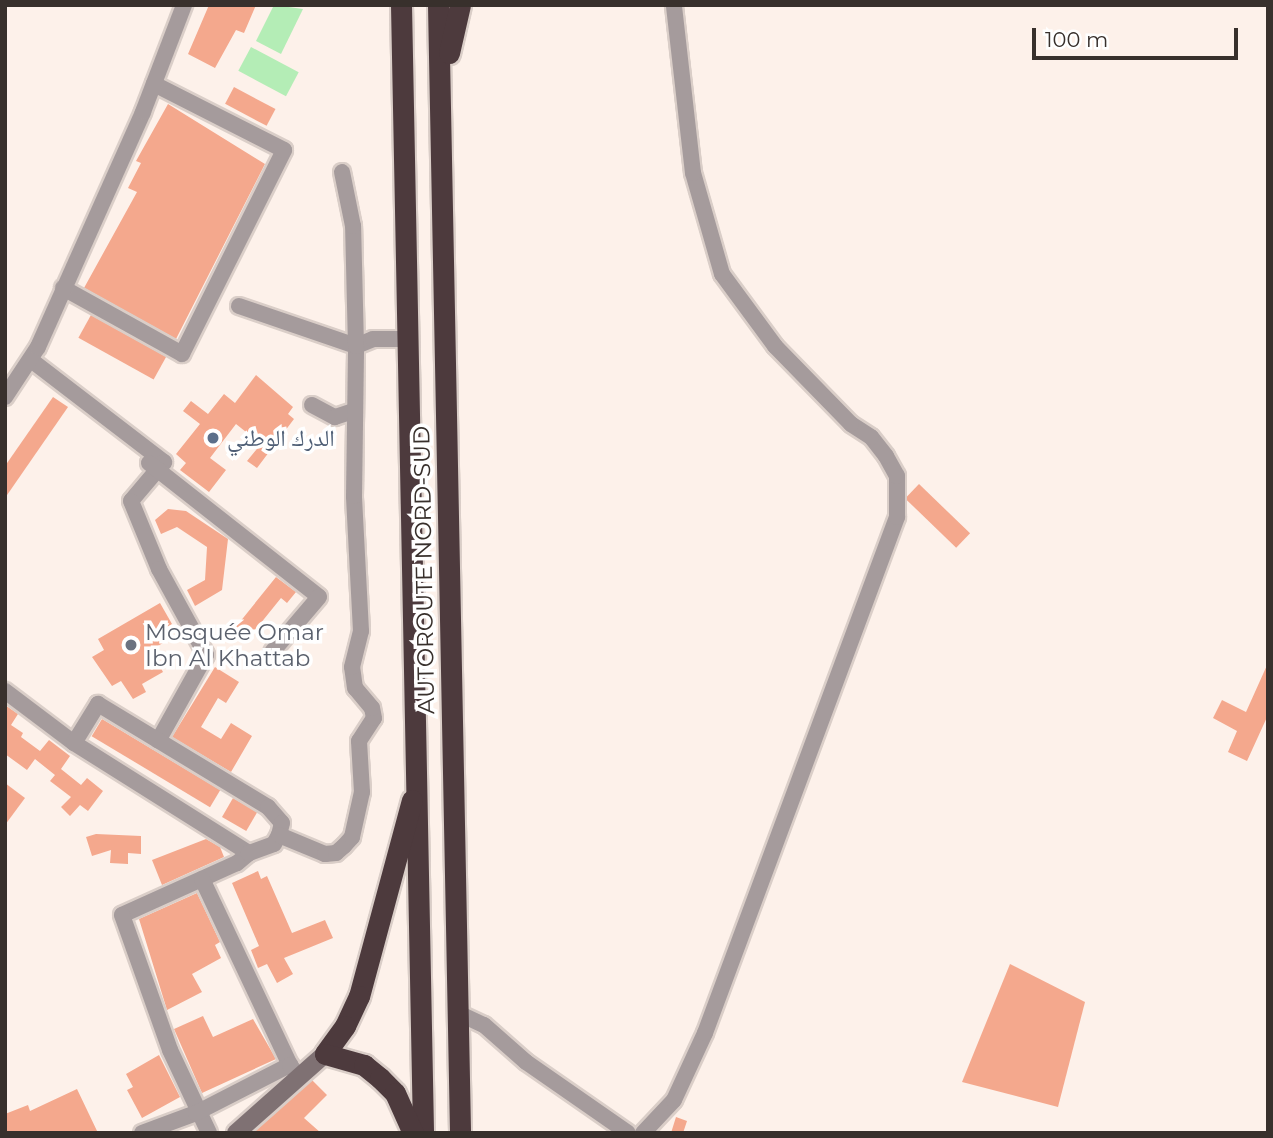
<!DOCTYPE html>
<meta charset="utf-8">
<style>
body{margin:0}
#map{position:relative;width:1273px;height:1138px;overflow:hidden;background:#fdf1ea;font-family:Montserrat,"Noto Naskh Arabic",sans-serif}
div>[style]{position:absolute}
.green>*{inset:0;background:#b4edb6;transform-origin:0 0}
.building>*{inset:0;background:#f4a88d;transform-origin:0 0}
.roads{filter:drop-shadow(2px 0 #dacec8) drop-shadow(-2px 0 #dacec8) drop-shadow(0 2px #dacec8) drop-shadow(0 -2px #dacec8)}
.minor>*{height:16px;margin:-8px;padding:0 8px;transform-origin:8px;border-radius:8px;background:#a59b9c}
.secondary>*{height:18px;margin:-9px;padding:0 9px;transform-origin:9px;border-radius:9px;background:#7f7173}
.motorway>*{height:21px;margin:-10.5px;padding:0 10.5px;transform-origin:10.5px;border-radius:10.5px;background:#4d3a3d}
.dots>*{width:19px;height:19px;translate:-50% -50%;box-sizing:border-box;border:4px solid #fff;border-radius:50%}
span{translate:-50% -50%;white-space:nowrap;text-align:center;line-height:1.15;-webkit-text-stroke:7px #fff;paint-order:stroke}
.service-label{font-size:23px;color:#4e5e75}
.left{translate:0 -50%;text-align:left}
.street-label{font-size:23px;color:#38302c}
.worship-label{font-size:23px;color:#5b616d}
.frame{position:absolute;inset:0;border:7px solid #38302c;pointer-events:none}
.scale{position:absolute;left:1032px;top:28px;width:206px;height:32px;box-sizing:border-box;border:4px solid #38302c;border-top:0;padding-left:9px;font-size:21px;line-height:24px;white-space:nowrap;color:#38302c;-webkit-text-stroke:5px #fff;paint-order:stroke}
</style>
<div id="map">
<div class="green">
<div style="clip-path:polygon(274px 5px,303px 9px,281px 54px,256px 41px)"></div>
<div style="left:251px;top:47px;width:54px;height:27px;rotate:28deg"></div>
</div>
<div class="building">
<div style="clip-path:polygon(209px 5px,256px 5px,244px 33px,236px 30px,215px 68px,188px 54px)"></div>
<div style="left:234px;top:87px;width:47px;height:19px;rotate:28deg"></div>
<div style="clip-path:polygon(168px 104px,265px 164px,176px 339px,84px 288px,137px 192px,128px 188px,141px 163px,136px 161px)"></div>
<div style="left:91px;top:315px;width:86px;height:26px;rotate:29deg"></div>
<div style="clip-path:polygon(256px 375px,293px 407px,288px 414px,294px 419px,257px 468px,247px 461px,261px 444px,236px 424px,210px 458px,226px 470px,209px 492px,180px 470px,186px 463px,176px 454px,200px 424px,183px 411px,191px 401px,208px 414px,224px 394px,235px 403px)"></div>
<div style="clip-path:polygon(53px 397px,68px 407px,5px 498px,5px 466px)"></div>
<div style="left:919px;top:484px;width:71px;height:20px;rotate:44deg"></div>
<div style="clip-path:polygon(168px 509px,186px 511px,228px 539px,222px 590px,195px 606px,187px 590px,205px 580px,207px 547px,177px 527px,161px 534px,155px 520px)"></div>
<div style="clip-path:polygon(276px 577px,296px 592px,287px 603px,281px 598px,248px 639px,235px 628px)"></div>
<div style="clip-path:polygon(160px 603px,172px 624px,162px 630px,168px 640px,151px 650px,163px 672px,142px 684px,146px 692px,133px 699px,121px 681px,112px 686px,92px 657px,104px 650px,98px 639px)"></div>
<div style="clip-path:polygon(1268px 663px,1268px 715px,1247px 761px,1228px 752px,1237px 731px,1213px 718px,1222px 700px,1246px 712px)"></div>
<div style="clip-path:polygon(215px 667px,239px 682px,226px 703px,218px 698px,201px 727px,221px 739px,231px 723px,252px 736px,231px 772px,172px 737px)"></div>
<div style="clip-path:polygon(5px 705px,18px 714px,11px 725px,23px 733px,21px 737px,40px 751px,49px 740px,70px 756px,61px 769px,81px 785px,87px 778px,103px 791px,88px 811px,80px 805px,70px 816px,61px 807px,71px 797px,50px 781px,55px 775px,35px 759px,27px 770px,5px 754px)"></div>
<div style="left:102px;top:719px;width:138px;height:20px;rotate:31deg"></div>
<div style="clip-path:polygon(5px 783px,25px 798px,5px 825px)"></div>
<div style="left:233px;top:798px;width:28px;height:22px;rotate:30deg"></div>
<div style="clip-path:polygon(96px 834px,141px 836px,141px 854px,128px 853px,128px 864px,110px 863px,111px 850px,92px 856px,86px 837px)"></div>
<div style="clip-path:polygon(206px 839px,220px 847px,224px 857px,162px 885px,152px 860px)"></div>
<div style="clip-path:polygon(258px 871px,261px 879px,267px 876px,292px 933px,325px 920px,333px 938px,284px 958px,293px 974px,277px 983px,267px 964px,258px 968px,251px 950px,259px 946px,232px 883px)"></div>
<div style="clip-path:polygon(197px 893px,220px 942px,215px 945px,221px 958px,192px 974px,202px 992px,167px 1010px,139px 919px)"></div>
<div style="clip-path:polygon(1010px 964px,1085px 1002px,1058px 1107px,962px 1082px)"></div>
<div style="clip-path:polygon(203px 1016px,213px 1037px,253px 1019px,276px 1059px,202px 1093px,174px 1029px)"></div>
<div style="clip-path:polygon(159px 1055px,180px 1097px,142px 1118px,127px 1090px,133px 1087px,126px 1074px)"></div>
<div style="clip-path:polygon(312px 1080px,327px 1095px,304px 1118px,321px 1133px,253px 1133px)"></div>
<div style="clip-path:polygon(77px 1089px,98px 1133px,5px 1133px,5px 1114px,28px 1105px,30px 1111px)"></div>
<div style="clip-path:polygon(676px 1117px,687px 1121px,683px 1133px,671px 1133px)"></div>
</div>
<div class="roads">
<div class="minor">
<div style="left:63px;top:288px;width:136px;rotate:29deg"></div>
<div style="left:182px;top:354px;width:228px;rotate:-63.4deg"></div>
<div style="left:284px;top:150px;width:146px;rotate:-153.1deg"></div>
<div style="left:239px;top:306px;width:124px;rotate:18.9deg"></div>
<div style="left:356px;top:346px;width:18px;rotate:-22deg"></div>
<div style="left:373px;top:339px;width:35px"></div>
<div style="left:31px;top:360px;width:168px;rotate:37.5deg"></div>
<div style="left:164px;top:462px;width:51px;rotate:130.2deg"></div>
<div style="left:131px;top:501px;width:74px;rotate:67.6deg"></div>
<div style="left:159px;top:569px;width:98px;rotate:61.3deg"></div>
<div style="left:206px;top:655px;width:98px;rotate:119.2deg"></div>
<div style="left:5px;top:397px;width:60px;rotate:-56.6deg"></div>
<div style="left:38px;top:347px;width:257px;rotate:-65.9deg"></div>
<div style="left:143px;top:112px;width:115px;rotate:-69deg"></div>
<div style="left:312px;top:405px;width:26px;rotate:28deg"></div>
<div style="left:335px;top:417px;width:19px;rotate:-18deg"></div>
<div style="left:149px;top:463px;width:216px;rotate:38.2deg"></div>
<div style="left:319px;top:597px;width:72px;rotate:130.5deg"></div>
<div style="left:5px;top:691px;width:86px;rotate:37deg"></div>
<div style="left:74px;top:743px;width:207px;rotate:32.2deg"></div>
<div style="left:249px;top:853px;width:16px;rotate:140deg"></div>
<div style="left:237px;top:863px;width:126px;rotate:155.7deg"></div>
<div style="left:122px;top:915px;width:143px;rotate:70.4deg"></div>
<div style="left:170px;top:1050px;width:92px;rotate:64.8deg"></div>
<div style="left:74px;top:743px;width:46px;rotate:-58.4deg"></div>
<div style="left:98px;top:704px;width:199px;rotate:31.2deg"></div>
<div style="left:268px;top:807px;width:21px;rotate:49deg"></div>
<div style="left:282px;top:823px;width:12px;rotate:104deg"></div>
<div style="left:279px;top:835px;width:10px;rotate:119deg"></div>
<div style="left:274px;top:844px;width:27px;rotate:160deg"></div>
<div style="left:279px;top:835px;width:50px;rotate:22.4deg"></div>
<div style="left:325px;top:854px;width:11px;rotate:-5deg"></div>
<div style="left:336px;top:853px;width:11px;rotate:-41deg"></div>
<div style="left:344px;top:846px;width:12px;rotate:-48deg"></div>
<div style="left:352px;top:837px;width:46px;rotate:-77.5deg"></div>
<div style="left:362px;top:792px;width:51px;rotate:-93.4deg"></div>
<div style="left:359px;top:741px;width:27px;rotate:-57deg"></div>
<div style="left:374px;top:718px;width:10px;rotate:-101deg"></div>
<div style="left:372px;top:708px;width:26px;rotate:-130deg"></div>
<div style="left:355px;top:688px;width:21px;rotate:-98deg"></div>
<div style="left:352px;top:667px;width:37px;rotate:-76deg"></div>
<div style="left:361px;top:631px;width:135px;rotate:-93deg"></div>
<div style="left:354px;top:496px;width:150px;rotate:-89.2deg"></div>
<div style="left:356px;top:346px;width:120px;rotate:-91.4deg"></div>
<div style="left:353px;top:226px;width:55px;rotate:-101.5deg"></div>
<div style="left:202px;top:879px;width:206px;rotate:64.7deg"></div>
<div style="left:460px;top:1014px;width:26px;rotate:25deg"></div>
<div style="left:484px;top:1025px;width:56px;rotate:41.4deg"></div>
<div style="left:526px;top:1062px;width:124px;rotate:34.8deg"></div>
<div style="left:142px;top:1133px;width:58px;rotate:-20.3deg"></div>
<div style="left:196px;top:1113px;width:106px;rotate:-27.1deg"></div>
<div style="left:290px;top:1065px;width:10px;rotate:53deg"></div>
<div style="left:643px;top:1133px;width:45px;rotate:-46.8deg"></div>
<div style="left:674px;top:1100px;width:74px;rotate:-65.2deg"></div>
<div style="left:705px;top:1033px;width:551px;rotate:-69.59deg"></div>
<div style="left:897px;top:517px;width:41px;rotate:-90deg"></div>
<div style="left:897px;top:476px;width:23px;rotate:-119deg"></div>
<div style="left:886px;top:456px;width:24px;rotate:-128deg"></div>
<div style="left:871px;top:437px;width:24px;rotate:-147deg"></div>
<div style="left:851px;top:424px;width:109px;rotate:-134.3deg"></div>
<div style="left:775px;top:346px;width:89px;rotate:-126.4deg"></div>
<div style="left:722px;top:274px;width:105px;rotate:-106deg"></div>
<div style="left:693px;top:173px;width:169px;rotate:-96.5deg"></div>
</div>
<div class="secondary">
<div style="left:236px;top:1133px;width:119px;rotate:-41.6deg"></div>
</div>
<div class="motorway">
<div style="left:401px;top:5px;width:1128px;rotate:88.88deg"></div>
<div style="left:438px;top:5px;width:1128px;rotate:88.88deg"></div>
<div style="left:449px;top:53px;width:49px;rotate:-77.1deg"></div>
<div style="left:412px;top:800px;width:203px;rotate:105.1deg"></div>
<div style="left:359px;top:996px;width:33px;rotate:115deg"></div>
<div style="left:345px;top:1026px;width:34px;rotate:126deg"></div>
<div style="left:325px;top:1054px;width:41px;rotate:15.8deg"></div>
<div style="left:364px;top:1065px;width:21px;rotate:39deg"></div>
<div style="left:380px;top:1078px;width:21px;rotate:45deg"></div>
<div style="left:395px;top:1093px;width:44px;rotate:65.8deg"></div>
</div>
</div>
<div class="dots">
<div style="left:213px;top:438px;background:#5c6f8a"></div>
<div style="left:131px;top:645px;background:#6b7280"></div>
</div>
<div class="service-label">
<span class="left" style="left:227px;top:438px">الدرك الوطني</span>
</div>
<div class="street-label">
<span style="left:424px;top:570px;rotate:-91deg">AUTOROUTE NORD-SUD</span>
</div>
<div class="worship-label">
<span class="left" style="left:145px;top:645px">Mosquée Omar<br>Ibn Al Khattab</span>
</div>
<div class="frame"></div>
<div class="scale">100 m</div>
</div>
